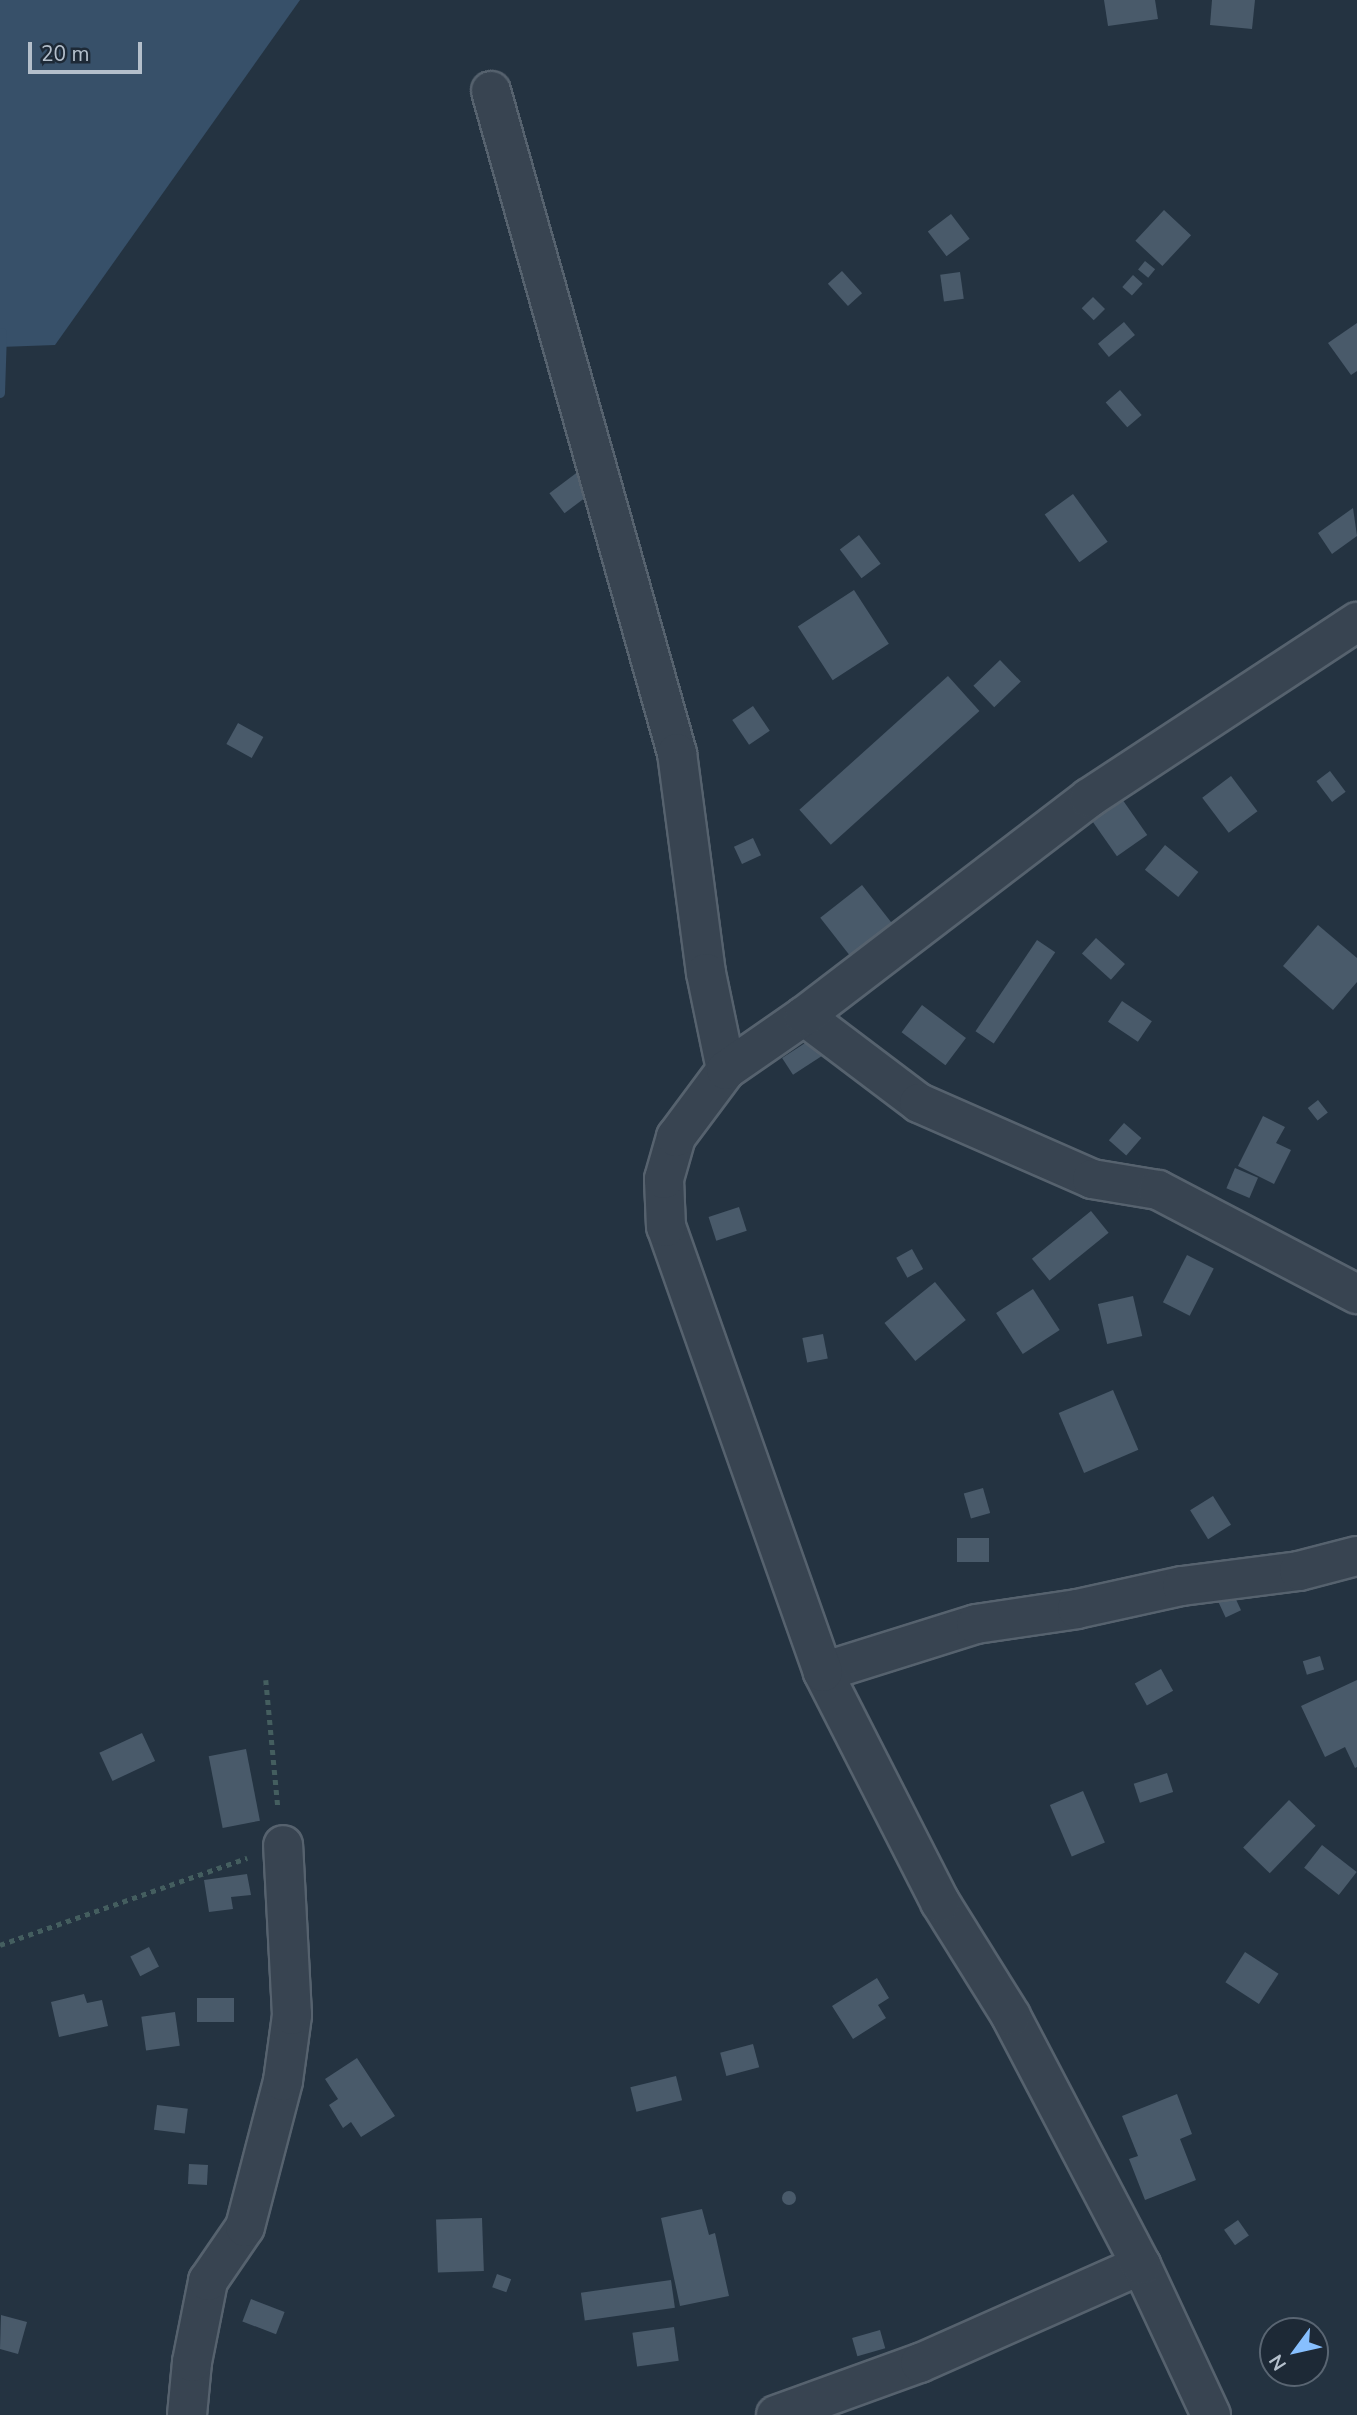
<!DOCTYPE html>
<style>
body{margin:0}
#map{position:relative;width:1357px;height:2415px;overflow:hidden;background:#243341;font-family:"Nunito Sans",sans-serif}
div>[style]{position:absolute}
.water>*{inset:0;background:#375069}
.stream>*{height:10px;margin:-5px;padding:0 5px;transform-origin:5px;border-radius:5px;background:#375069}
.building>*{inset:0;background:#495a6a;transform-origin:0 0}
.round{border-radius:50%}
.path>*{height:4.5px;margin-top:-2.25px;transform-origin:0;background:repeating-linear-gradient(90deg,#445e5f 0 5px,transparent 0 10px)}
.roads{filter:drop-shadow(2px 0 #56626e) drop-shadow(-2px 0 #56626e) drop-shadow(0 2px #56626e) drop-shadow(0 -2px #56626e)}
.minor>*{height:38px;margin:-19px;padding:0 19px;transform-origin:19px;border-radius:19px;background:#384451}
span{translate:-50% -50%;white-space:nowrap;text-align:center;line-height:1.15;-webkit-text-stroke:7px #1d2936;paint-order:stroke}
.north{position:absolute;left:1259px;top:2317px;width:70px;height:70px;box-sizing:border-box;background:#1d2936;border:2px solid #596572;border-radius:50%;rotate:237deg;font-size:19px;font-weight:700;line-height:28px;text-align:center;color:#b4bfcb}
.north::after{content:'';display:block;margin:auto;width:24px;height:32px;background:#87bffe;clip-path:polygon(50% 0,100% 100%,50% 72%,0 100%)}
.scale{position:absolute;left:28px;top:42px;width:114px;height:32px;box-sizing:border-box;border:4px solid #b4bfcb;border-top:0;padding-left:9px;font-size:21px;line-height:24px;white-space:nowrap;color:#b4bfcb;-webkit-text-stroke:5px #1d2936;paint-order:stroke}
</style>
<div id="map">
<div class="water">
<div style="clip-path:polygon(0 0,300px 0,55px 345px,0 347px)"></div>
</div>
<div class="stream">
<div style="left:0;top:393px;width:60px;rotate:-88.1deg"></div>
</div>
<div class="building">
<div style="clip-path:polygon(1104px 0,1155px 0,1158px 19px,1108px 26px)"></div>
<div style="clip-path:polygon(1212px 0,1255px 0,1252px 29px,1210px 25px)"></div>
<div style="left:1164px;top:210px;width:37px;height:42px;rotate:43deg"></div>
<div style="left:951px;top:214px;width:31px;height:29px;rotate:53deg"></div>
<div style="left:1145px;top:261px;width:13px;height:11px;rotate:39deg"></div>
<div style="left:842px;top:271px;width:30px;height:19px;rotate:48deg"></div>
<div style="left:960px;top:272px;width:27px;height:20px;rotate:82deg"></div>
<div style="left:1133px;top:275px;width:13px;height:16px;rotate:42deg"></div>
<div style="left:1093px;top:297px;width:17px;height:16px;rotate:45deg"></div>
<div style="left:1124px;top:322px;width:17px;height:34px;rotate:50deg"></div>
<div style="clip-path:polygon(1357px 323px,1357px 371px,1351px 375px,1328px 343px)"></div>
<div style="left:1120px;top:390px;width:33px;height:19px;rotate:49deg"></div>
<div style="left:579px;top:471px;width:25px;height:37px;rotate:53deg"></div>
<div style="left:1073px;top:494px;width:59px;height:35px;rotate:54deg"></div>
<div style="clip-path:polygon(1353px 508px,1357px 536px,1332px 554px,1318px 533px)"></div>
<div style="left:859px;top:535px;width:36px;height:24px;rotate:53deg"></div>
<div style="left:854px;top:590px;width:64px;height:67px;rotate:57deg"></div>
<div style="left:1000px;top:660px;width:30px;height:37px;rotate:46deg"></div>
<div style="left:948px;top:676px;width:47px;height:200px;rotate:48deg"></div>
<div style="left:753px;top:706px;width:30px;height:25px;rotate:56deg"></div>
<div style="left:238px;top:723px;width:29px;height:24px;rotate:29deg"></div>
<div style="left:1330px;top:771px;width:26px;height:17px;rotate:53deg"></div>
<div style="left:1231px;top:776px;width:44px;height:36px;rotate:53deg"></div>
<div style="left:1122px;top:799px;width:44px;height:37px;rotate:55deg"></div>
<div style="left:753px;top:838px;width:19px;height:21px;rotate:65deg"></div>
<div style="left:1165px;top:845px;width:43px;height:32px;rotate:39deg"></div>
<div style="left:862px;top:885px;width:68px;height:53px;rotate:52deg"></div>
<div style="clip-path:polygon(1318px 925px,1357px 958px,1357px 982px,1333px 1010px,1283px 966px)"></div>
<div style="left:1096px;top:938px;width:39px;height:21px;rotate:42deg"></div>
<div style="left:1037px;top:940px;width:22px;height:110px;rotate:34deg"></div>
<div style="left:1122px;top:1001px;width:36px;height:25px;rotate:34deg"></div>
<div style="left:922px;top:1005px;width:55px;height:34px;rotate:37deg"></div>
<div style="left:819px;top:1034px;width:20px;height:44px;rotate:57deg"></div>
<div style="left:1318px;top:1100px;width:16px;height:13px;rotate:52deg"></div>
<div style="clip-path:polygon(1263px 1116px,1285px 1127px,1276px 1143px,1291px 1150px,1274px 1184px,1238px 1166px)"></div>
<div style="left:1124px;top:1123px;width:23px;height:23px;rotate:41deg"></div>
<div style="left:1235px;top:1168px;width:25px;height:22px;rotate:23deg"></div>
<div style="left:739px;top:1207px;width:25px;height:32px;rotate:72deg"></div>
<div style="left:1091px;top:1211px;width:28px;height:76px;rotate:51deg"></div>
<div style="left:912px;top:1249px;width:23px;height:18px;rotate:61deg"></div>
<div style="left:1187px;top:1255px;width:30px;height:53px;rotate:27deg"></div>
<div style="left:935px;top:1282px;width:49px;height:65px;rotate:51deg"></div>
<div style="left:1033px;top:1289px;width:49px;height:44px;rotate:57deg"></div>
<div style="left:1133px;top:1296px;width:41px;height:36px;rotate:77deg"></div>
<div style="left:823px;top:1334px;width:25px;height:21px;rotate:79deg"></div>
<div style="left:1113px;top:1390px;width:65px;height:59px;rotate:67deg"></div>
<div style="left:983px;top:1488px;width:26px;height:20px;rotate:74deg"></div>
<div style="left:1213px;top:1496px;width:34px;height:27px;rotate:58deg"></div>
<div style="left:957px;top:1538px;width:32px;height:24px"></div>
<div style="left:1233px;top:1593px;width:19px;height:17px;rotate:65deg"></div>
<div style="left:1320px;top:1656px;width:14px;height:18px;rotate:73deg"></div>
<div style="left:1161px;top:1669px;width:25px;height:30px;rotate:61deg"></div>
<div style="clip-path:polygon(1357px 1680px,1357px 1767px,1355px 1768px,1345px 1747px,1325px 1757px,1301px 1706px)"></div>
<div style="left:142px;top:1733px;width:31px;height:47px;rotate:65deg"></div>
<div style="left:246px;top:1749px;width:73px;height:38px;rotate:79deg"></div>
<div style="left:1167px;top:1773px;width:20px;height:35px;rotate:72deg"></div>
<div style="left:1083px;top:1791px;width:56px;height:36px;rotate:67deg"></div>
<div style="left:1289px;top:1800px;width:37px;height:66px;rotate:44deg"></div>
<div style="left:1322px;top:1845px;width:44px;height:29px;rotate:38deg"></div>
<div style="clip-path:polygon(247px 1874px,251px 1895px,231px 1897px,233px 1909px,209px 1912px,204px 1880px)"></div>
<div style="left:149px;top:1947px;width:22px;height:21px;rotate:63deg"></div>
<div style="left:1245px;top:1952px;width:40px;height:36px;rotate:33deg"></div>
<div style="clip-path:polygon(877px 1978px,889px 1998px,878px 2005px,886px 2018px,853px 2039px,832px 2006px)"></div>
<div style="clip-path:polygon(84px 1994px,87px 2003px,102px 2000px,108px 2026px,59px 2037px,51px 2002px)"></div>
<div style="left:197px;top:1998px;width:37px;height:24px"></div>
<div style="left:175px;top:2012px;width:34px;height:34px;rotate:82deg"></div>
<div style="left:753px;top:2044px;width:24px;height:34px;rotate:75deg"></div>
<div style="clip-path:polygon(357px 2058px,395px 2116px,361px 2137px,351px 2122px,343px 2128px,329px 2105px,338px 2099px,325px 2079px)"></div>
<div style="left:676px;top:2076px;width:25px;height:47px;rotate:76deg"></div>
<div style="clip-path:polygon(1177px 2094px,1192px 2134px,1180px 2139px,1196px 2180px,1145px 2200px,1129px 2159px,1138px 2156px,1122px 2116px)"></div>
<div style="left:157px;top:2105px;width:31px;height:25px;rotate:7deg"></div>
<div style="left:189px;top:2164px;width:19px;height:20px;rotate:3deg"></div>
<div class="round" style="left:782px;top:2191px;width:14px;height:14px"></div>
<div style="clip-path:polygon(702px 2209px,709px 2235px,715px 2233px,729px 2296px,680px 2306px,661px 2218px)"></div>
<div style="left:482px;top:2218px;width:53px;height:46px;rotate:88deg"></div>
<div style="left:1238px;top:2220px;width:19px;height:17px;rotate:55deg"></div>
<div style="left:497px;top:2274px;width:15px;height:14px;rotate:20deg"></div>
<div style="left:671px;top:2280px;width:28px;height:91px;rotate:82deg"></div>
<div style="left:251px;top:2299px;width:36px;height:24px;rotate:21deg"></div>
<div style="clip-path:polygon(1px 2315px,27px 2322px,18px 2354px,0 2349px)"></div>
<div style="left:674px;top:2327px;width:34px;height:42px;rotate:82deg"></div>
<div style="left:880px;top:2330px;width:19px;height:29px;rotate:74deg"></div>
</div>
<div class="path">
<div style="left:266px;top:1680px;width:129px;rotate:84.6deg"></div>
<div style="left:0;top:1945px;width:262px;rotate:-19.4deg"></div>
</div>
<div class="roads">
<div class="minor">
<div style="left:491px;top:91px;width:688px;rotate:74.31deg"></div>
<div style="left:677px;top:753px;width:222px;rotate:82.5deg"></div>
<div style="left:706px;top:973px;width:99px;rotate:78.3deg"></div>
<div style="left:804px;top:1016px;width:144px;rotate:37.1deg"></div>
<div style="left:919px;top:1103px;width:189px;rotate:23.7deg"></div>
<div style="left:1092px;top:1179px;width:67px;rotate:9.5deg"></div>
<div style="left:1158px;top:1190px;width:225px;rotate:27.6deg"></div>
<div style="left:823px;top:1672px;width:160px;rotate:-17.4deg"></div>
<div style="left:976px;top:1624px;width:102px;rotate:-8.4deg"></div>
<div style="left:1077px;top:1609px;width:107px;rotate:-12.4deg"></div>
<div style="left:1182px;top:1586px;width:118px;rotate:-7.3deg"></div>
<div style="left:1299px;top:1571px;width:60px;rotate:-14.5deg"></div>
<div style="left:187px;top:2415px;width:53px;rotate:-84.6deg"></div>
<div style="left:192px;top:2362px;width:83px;rotate:-78.8deg"></div>
<div style="left:208px;top:2281px;width:65px;rotate:-55.6deg"></div>
<div style="left:245px;top:2227px;width:151px;rotate:-75.4deg"></div>
<div style="left:283px;top:2081px;width:67px;rotate:-82.2deg"></div>
<div style="left:292px;top:2015px;width:170px;rotate:-93deg"></div>
<div style="left:776px;top:2415px;width:153px;rotate:-19.9deg"></div>
<div style="left:920px;top:2363px;width:242px;rotate:-23.9deg"></div>
<div style="left:1211px;top:2415px;width:166px;rotate:-115deg"></div>
<div style="left:1141px;top:2265px;width:281px;rotate:-117.6deg"></div>
<div style="left:1011px;top:2016px;width:134px;rotate:-121.9deg"></div>
<div style="left:940px;top:1902px;width:258px;rotate:-117deg"></div>
<div style="left:823px;top:1672px;width:472px;rotate:-109.4deg"></div>
<div style="left:666px;top:1227px;width:48px;rotate:-92.4deg"></div>
<div style="left:664px;top:1179px;width:44px;rotate:-74.1deg"></div>
<div style="left:676px;top:1137px;width:84px;rotate:-53.3deg"></div>
<div style="left:726px;top:1070px;width:95px;rotate:-34.7deg"></div>
<div style="left:804px;top:1016px;width:359px;rotate:-37.4deg"></div>
<div style="left:1089px;top:798px;width:321px;rotate:-33.3deg"></div>
</div>
</div>
<div class="north">N</div>
<div class="scale">20 m</div>
</div>
